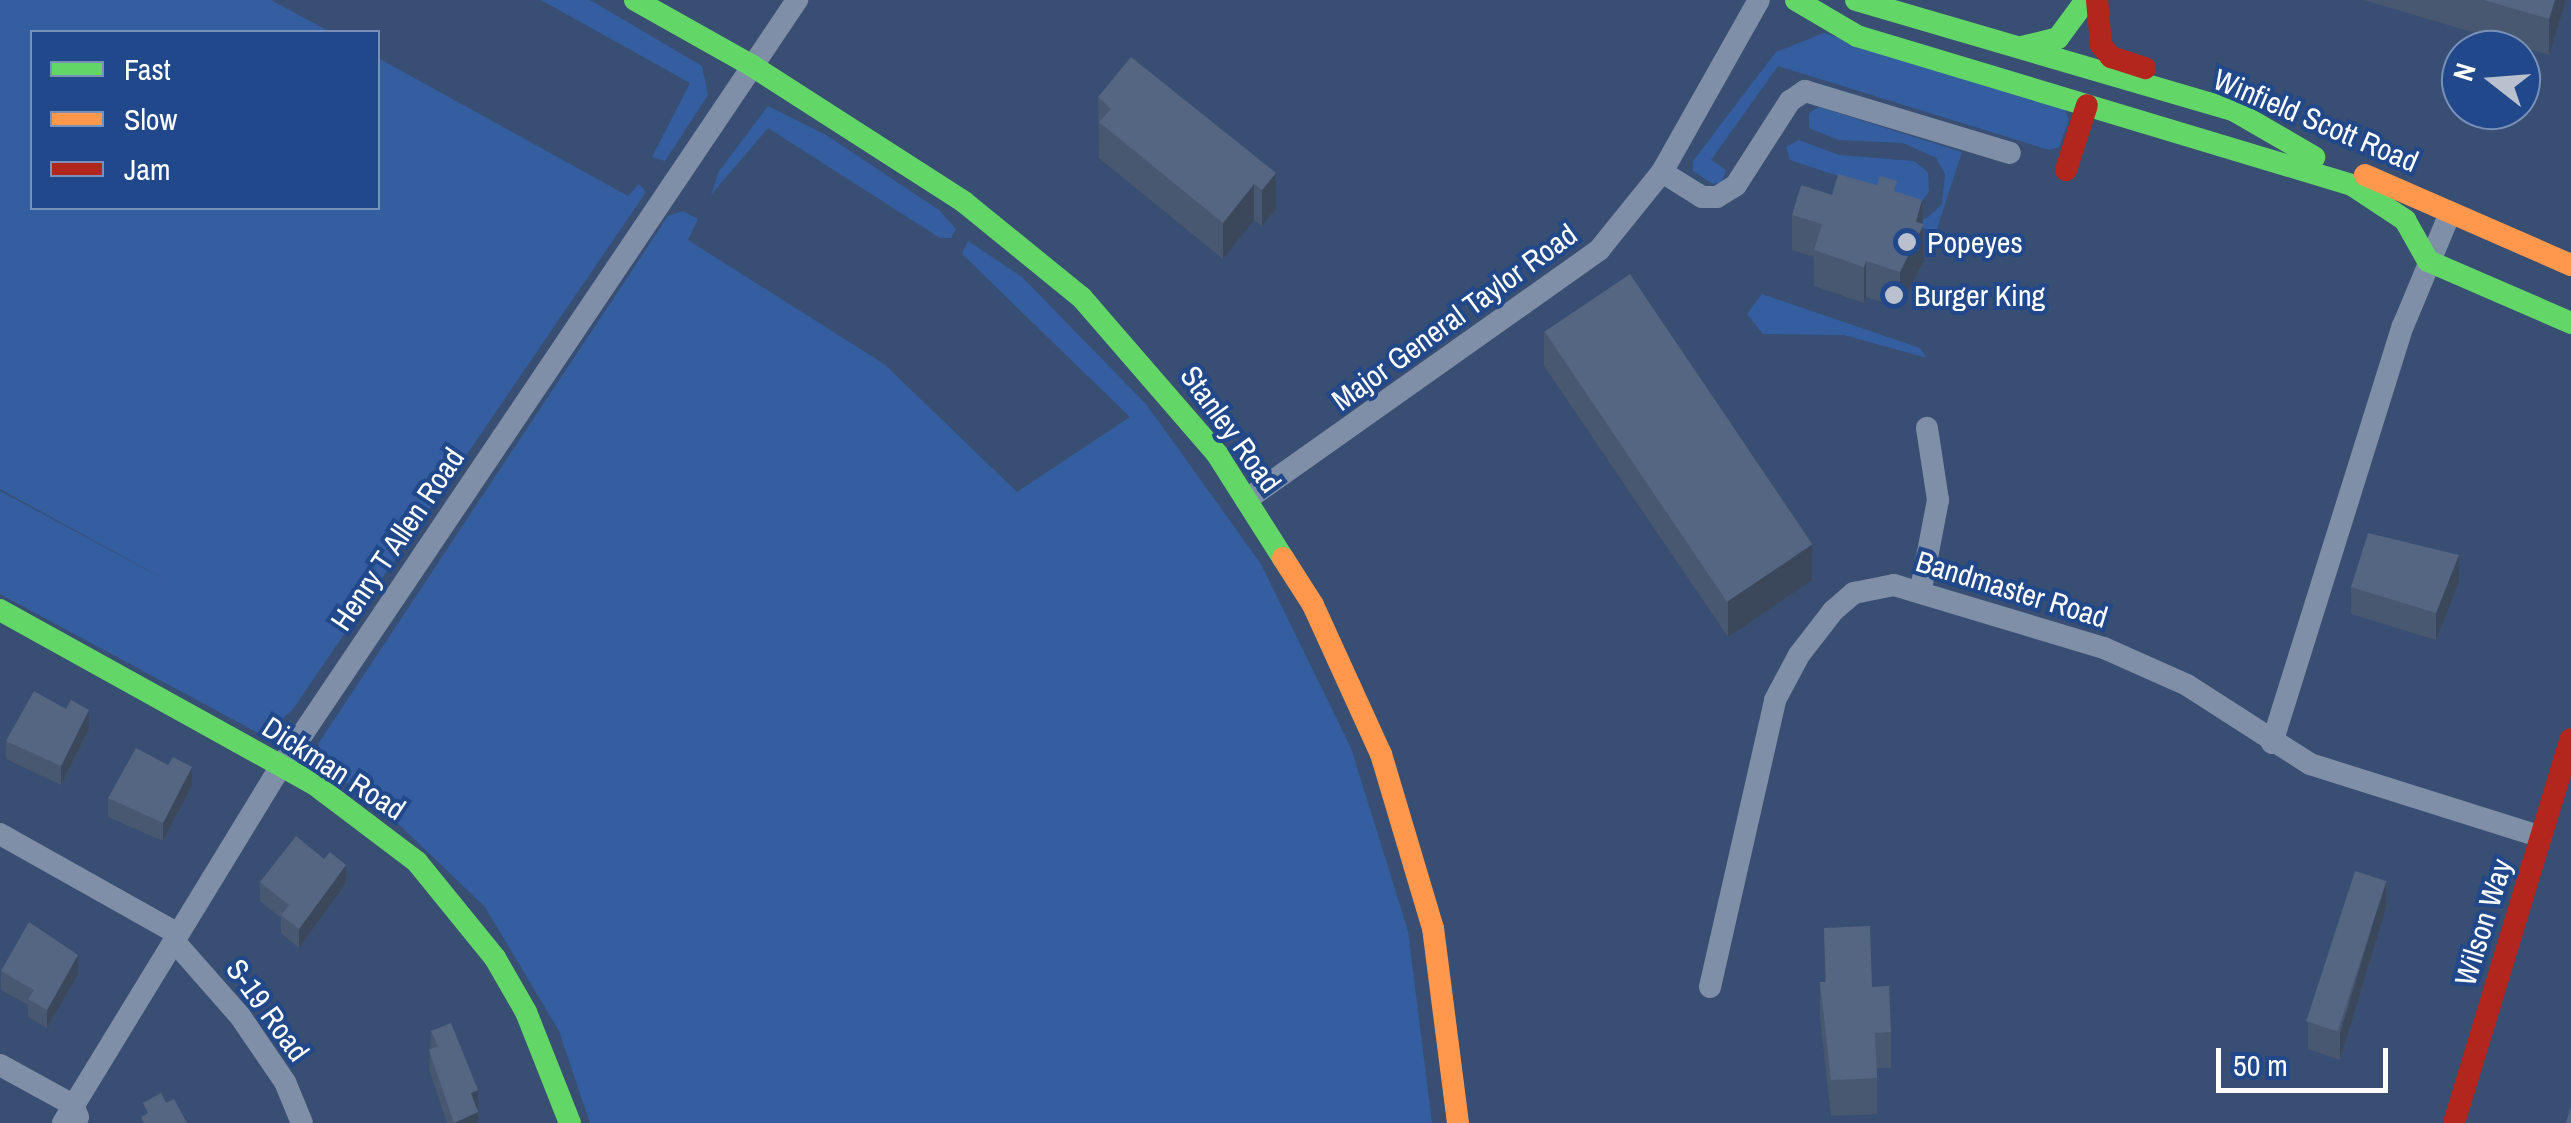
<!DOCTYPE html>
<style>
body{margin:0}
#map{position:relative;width:2571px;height:1123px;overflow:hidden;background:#384e72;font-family:"Archivo Narrow",sans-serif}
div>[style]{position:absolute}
.green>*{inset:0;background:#355ea0}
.street>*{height:22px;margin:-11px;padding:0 11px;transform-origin:11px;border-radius:11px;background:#7f8fa7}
.fast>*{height:22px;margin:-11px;padding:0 11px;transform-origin:11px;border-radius:11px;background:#63d668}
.slow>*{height:22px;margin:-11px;padding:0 11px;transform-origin:11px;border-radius:11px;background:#ff974d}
.jam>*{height:22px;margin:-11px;padding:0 11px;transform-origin:11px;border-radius:11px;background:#b3261e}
.wall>*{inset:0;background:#485870}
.shaded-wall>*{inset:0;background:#3b475b}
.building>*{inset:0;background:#546682;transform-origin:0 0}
.dots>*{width:28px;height:28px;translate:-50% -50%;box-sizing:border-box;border:5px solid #20488a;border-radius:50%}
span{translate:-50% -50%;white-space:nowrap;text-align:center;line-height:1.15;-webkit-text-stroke:8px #20488a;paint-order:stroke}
.street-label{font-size:30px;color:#fff}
.poi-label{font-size:30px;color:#fff}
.left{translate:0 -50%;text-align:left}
.legend{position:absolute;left:30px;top:30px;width:350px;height:180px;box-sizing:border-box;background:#20488a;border:2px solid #7991b9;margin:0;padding:12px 18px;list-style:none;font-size:30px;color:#fff}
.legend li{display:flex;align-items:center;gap:20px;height:50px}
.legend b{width:50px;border:2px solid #7991b9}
.north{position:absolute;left:2441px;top:30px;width:100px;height:100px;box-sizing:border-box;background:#20488a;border:2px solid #7991b9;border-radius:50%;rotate:287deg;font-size:28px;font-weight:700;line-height:40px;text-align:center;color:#fff}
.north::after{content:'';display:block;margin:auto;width:35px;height:45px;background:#b9c1ce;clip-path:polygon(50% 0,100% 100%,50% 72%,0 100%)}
.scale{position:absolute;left:2216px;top:1048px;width:172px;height:45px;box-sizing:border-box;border:5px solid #fff;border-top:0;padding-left:12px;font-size:30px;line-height:35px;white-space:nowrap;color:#fff;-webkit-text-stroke:8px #20488a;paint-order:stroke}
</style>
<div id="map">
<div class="green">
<div style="clip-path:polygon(0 0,271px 0,330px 32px,32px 32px,32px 208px,378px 208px,378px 58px,628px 196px,639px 184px,646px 192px,293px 709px,264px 736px,0 594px,0 491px,175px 585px,0 489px)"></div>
<div style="clip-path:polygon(541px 0,590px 0,702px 66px,708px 95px,665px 161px,652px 157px,690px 83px)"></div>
<div style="clip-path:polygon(1824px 33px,2064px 108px,2069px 120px,2059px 147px,2049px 150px,1778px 66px,1711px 160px,1726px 170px,1722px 182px,1713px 184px,1693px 171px,1693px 161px,1776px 52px)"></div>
<div style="clip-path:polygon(768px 106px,826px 135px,939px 210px,956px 229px,951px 238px,940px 238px,768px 128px,711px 195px,719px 171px)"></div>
<div style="clip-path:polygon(1819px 107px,1962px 152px,1936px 232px,1906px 223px,1927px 218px,1942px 204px,1945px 174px,1936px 158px,1903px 143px,1839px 140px,1809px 128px,1809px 113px)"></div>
<div style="clip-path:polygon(1799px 140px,1839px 155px,1914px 161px,1928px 172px,1929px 192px,1920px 203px,1790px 160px,1786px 147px)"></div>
<div style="clip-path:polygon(683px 211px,698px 219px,688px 240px,884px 364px,1017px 492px,1130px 417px,962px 254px,968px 241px,1022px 277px,1146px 404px,1261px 564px,1351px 748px,1408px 931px,1432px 1123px,590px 1123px,559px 1031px,485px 907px,387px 813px,329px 769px,318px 744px,668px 216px)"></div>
<div style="clip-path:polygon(1762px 294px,1920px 348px,1927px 358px,1844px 335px,1763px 334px,1747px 314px)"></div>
</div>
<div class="street">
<div style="left:1662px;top:172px;width:47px;rotate:32deg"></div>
<div style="left:1702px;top:197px;width:15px"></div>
<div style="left:1717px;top:197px;width:22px;rotate:-32deg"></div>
<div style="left:1736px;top:185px;width:100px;rotate:-57.3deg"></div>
<div style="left:1790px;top:101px;width:18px;rotate:-34deg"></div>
<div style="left:1805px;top:91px;width:214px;rotate:16.8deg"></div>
<div style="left:1246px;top:500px;width:433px;rotate:-35.3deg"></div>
<div style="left:1599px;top:250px;width:100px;rotate:-51.1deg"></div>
<div style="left:1662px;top:172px;width:197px;rotate:-60.6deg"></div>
<div style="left:1921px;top:589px;width:91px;rotate:-79.2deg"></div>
<div style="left:1938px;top:500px;width:73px;rotate:-98.7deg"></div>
<div style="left:2272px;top:743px;width:437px;rotate:-72.6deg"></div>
<div style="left:2403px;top:326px;width:122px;rotate:-67.4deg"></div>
<div style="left:0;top:834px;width:204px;rotate:29.3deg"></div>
<div style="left:174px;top:941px;width:100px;rotate:48.7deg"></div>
<div style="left:240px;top:1016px;width:80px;rotate:55.7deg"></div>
<div style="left:285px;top:1082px;width:44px;rotate:67.5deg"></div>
<div style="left:1710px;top:987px;width:294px;rotate:-77.2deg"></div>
<div style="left:1775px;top:700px;width:51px;rotate:-61.9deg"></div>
<div style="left:1799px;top:655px;width:56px;rotate:-52.3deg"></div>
<div style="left:1833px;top:611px;width:28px;rotate:-41deg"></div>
<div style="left:1854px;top:593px;width:41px;rotate:-11.3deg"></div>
<div style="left:1894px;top:585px;width:219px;rotate:16.7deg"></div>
<div style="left:2104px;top:648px;width:91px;rotate:24deg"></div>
<div style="left:2187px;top:685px;width:146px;rotate:32.7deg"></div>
<div style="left:2310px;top:764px;width:242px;rotate:17.5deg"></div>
<div style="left:0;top:1065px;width:83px;rotate:28.7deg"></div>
<div style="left:73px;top:1105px;width:13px;rotate:67deg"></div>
<div style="left:63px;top:1123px;width:418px;rotate:-58.6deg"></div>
<div style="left:281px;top:766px;width:924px;rotate:-56.03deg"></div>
</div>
<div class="fast">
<div style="left:635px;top:0;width:133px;rotate:29.3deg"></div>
<div style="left:751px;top:65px;width:253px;rotate:32.7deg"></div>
<div style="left:964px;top:202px;width:152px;rotate:39.1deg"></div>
<div style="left:1082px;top:298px;width:206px;rotate:49.1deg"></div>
<div style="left:1217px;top:454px;width:123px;rotate:57.6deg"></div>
<div style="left:1796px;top:0;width:71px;rotate:30.5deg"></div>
<div style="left:1857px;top:36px;width:517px;rotate:16.75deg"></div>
<div style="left:2352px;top:185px;width:64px;rotate:33.4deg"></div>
<div style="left:2405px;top:220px;width:47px;rotate:60.7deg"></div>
<div style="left:2428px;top:261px;width:156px;rotate:23.4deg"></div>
<div style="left:1856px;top:0;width:393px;rotate:16.3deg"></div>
<div style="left:2233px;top:110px;width:94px;rotate:30.1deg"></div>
<div style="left:2022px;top:47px;width:37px;rotate:-14deg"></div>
<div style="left:2058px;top:38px;width:47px;rotate:-53.6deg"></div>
<div style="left:0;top:610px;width:359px;rotate:29deg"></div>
<div style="left:314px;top:784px;width:129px;rotate:37.1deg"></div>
<div style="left:417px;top:862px;width:124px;rotate:50.9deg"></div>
<div style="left:495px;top:958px;width:62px;rotate:60.1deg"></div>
<div style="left:526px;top:1012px;width:119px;rotate:68.4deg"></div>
</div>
<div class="slow">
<div style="left:2365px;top:175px;width:225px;rotate:23.6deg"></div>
<div style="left:1283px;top:558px;width:56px;rotate:57.4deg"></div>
<div style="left:1313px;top:605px;width:164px;rotate:65.5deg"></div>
<div style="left:1381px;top:754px;width:182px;rotate:73.4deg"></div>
<div style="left:1433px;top:928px;width:197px;rotate:82.7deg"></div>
</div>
<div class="jam">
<div style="left:2097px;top:0;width:45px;rotate:84.9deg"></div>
<div style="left:2101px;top:45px;width:16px;rotate:50deg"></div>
<div style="left:2111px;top:57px;width:36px;rotate:18deg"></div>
<div style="left:2066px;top:170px;width:68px;rotate:-72.1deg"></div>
<div style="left:2454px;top:1123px;width:401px;rotate:-73.1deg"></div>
</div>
<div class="wall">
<div style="clip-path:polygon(2364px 0,2566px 0,2549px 55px)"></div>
<div style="clip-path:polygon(1098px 97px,1276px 173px,1276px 209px,1262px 226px,1254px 220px,1223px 259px,1099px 158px)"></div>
<div style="clip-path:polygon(1897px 192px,1922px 224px,1924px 260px,1900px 308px,1866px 297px,1864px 303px,1814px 286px,1814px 257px,1792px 250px,1792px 215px,1832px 195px)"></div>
<div style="clip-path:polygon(1544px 331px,1812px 580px,1728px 637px,1544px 366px)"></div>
<div style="clip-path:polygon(2459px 582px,2436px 640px,2351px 614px,2351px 587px)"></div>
<div style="clip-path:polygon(89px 729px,61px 785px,6px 759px,6px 741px)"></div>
<div style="clip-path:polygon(168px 765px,192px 785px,163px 841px,108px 817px,108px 798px)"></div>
<div style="clip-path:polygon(324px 859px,346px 883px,299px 948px,281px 933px,281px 918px,260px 901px,260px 882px)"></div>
<div style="clip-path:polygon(2386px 908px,2340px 1060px,2308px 1049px,2308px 1022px)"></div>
<div style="clip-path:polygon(1824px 928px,1872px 987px,1891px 1032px,1891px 1068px,1877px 1068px,1877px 1114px,1831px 1116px,1820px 1018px,1820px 982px,1825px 982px)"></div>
<div style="clip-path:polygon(1px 971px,78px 974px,47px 1028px,28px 1017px,28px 1005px,1px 990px)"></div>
<div style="clip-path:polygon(431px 1031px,478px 1109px,478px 1123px,447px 1123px,429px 1069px)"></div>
</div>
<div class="shaded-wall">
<div style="clip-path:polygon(2555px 0,2566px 0,2549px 55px,2549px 19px)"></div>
<div style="clip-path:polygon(1276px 173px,1276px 209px,1262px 226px,1262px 190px)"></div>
<div style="clip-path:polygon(1254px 184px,1254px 220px,1223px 259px,1223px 223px)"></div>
<div style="clip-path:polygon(1922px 200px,1924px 260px,1900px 308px,1900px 272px)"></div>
<div style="clip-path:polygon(1866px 261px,1866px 297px,1864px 303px,1864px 267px)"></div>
<div style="clip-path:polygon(1812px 545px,1812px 580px,1728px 637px,1728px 601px)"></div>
<div style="clip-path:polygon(2459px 555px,2459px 582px,2436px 640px,2436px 613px)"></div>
<div style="clip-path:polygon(89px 710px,89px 729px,61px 785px,61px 766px)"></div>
<div style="clip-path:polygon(192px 767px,192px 785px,163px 841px,163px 823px)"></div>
<div style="clip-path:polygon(346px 865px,346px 883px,299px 948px,299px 929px)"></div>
<div style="clip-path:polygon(2386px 881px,2386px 908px,2340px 1060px,2340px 1033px)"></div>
<div style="clip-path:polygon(78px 955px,78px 974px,47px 1028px,47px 1010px)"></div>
<div style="clip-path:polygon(478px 1090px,478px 1109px,471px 1112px,471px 1093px)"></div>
<div style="clip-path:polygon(478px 1112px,478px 1123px,454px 1123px)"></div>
</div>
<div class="building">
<div style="clip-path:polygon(2484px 0,2555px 0,2549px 19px)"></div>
<div style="clip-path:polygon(1131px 57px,1276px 173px,1262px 190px,1254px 184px,1223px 223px,1099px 122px,1111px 109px,1098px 97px)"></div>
<div style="clip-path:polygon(1838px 174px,1877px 185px,1880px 176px,1897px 181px,1894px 191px,1922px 200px,1916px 222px,1924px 224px,1900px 272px,1866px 261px,1864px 267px,1814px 250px,1822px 224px,1792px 215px,1801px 185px,1832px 195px)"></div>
<div style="left:1630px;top:274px;width:326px;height:103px;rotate:56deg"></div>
<div style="clip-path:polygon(2368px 533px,2459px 555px,2436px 613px,2351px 587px)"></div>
<div style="clip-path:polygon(34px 691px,66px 709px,71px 700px,89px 710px,61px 766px,6px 741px)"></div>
<div style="clip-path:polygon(136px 748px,168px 765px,173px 757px,192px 767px,163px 823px,108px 798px)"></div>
<div style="clip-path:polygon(296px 836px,324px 859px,330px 852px,346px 865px,299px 929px,281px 915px,289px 905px,260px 882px)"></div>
<div style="left:2355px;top:871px;width:33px;height:158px;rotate:18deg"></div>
<div style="clip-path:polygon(29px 922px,78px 955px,47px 1010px,28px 999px,34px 990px,1px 971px)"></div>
<div style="clip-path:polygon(1870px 926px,1872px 987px,1889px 986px,1891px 1032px,1875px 1033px,1877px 1078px,1831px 1080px,1820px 982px,1826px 982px,1824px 928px)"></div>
<div style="clip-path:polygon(451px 1023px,478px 1090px,471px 1093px,478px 1112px,454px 1123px,429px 1050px,438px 1046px,431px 1031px)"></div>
<div style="clip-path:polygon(161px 1093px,166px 1103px,174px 1099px,187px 1123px,144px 1123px,141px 1117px,148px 1113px,143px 1103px)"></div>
<div style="clip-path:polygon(2571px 1106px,2571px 1123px,2566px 1123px)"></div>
</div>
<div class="dots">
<div style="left:1907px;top:242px;background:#b9c1ce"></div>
<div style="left:1894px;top:295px;background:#b9c1ce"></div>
</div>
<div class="street-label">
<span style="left:2316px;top:120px;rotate:23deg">Winfield Scott Road</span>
<span style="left:1454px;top:317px;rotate:-36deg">Major General Taylor Road</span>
<span style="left:1231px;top:429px;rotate:54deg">Stanley Road</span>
<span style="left:397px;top:539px;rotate:-56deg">Henry T Allen Road</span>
<span style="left:2012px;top:589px;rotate:17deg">Bandmaster Road</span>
<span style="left:334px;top:768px;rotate:33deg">Dickman Road</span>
<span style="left:2483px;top:922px;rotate:-73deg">Wilson Way</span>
<span style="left:268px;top:1010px;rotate:54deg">S-19 Road</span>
</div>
<div class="poi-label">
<span class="left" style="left:1927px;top:242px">Popeyes</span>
<span class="left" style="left:1914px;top:295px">Burger King</span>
</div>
<ul class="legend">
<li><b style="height:12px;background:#63d668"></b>Fast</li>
<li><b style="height:12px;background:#ff974d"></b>Slow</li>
<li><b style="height:12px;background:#b3261e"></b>Jam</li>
</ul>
<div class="north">N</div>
<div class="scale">50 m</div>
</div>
